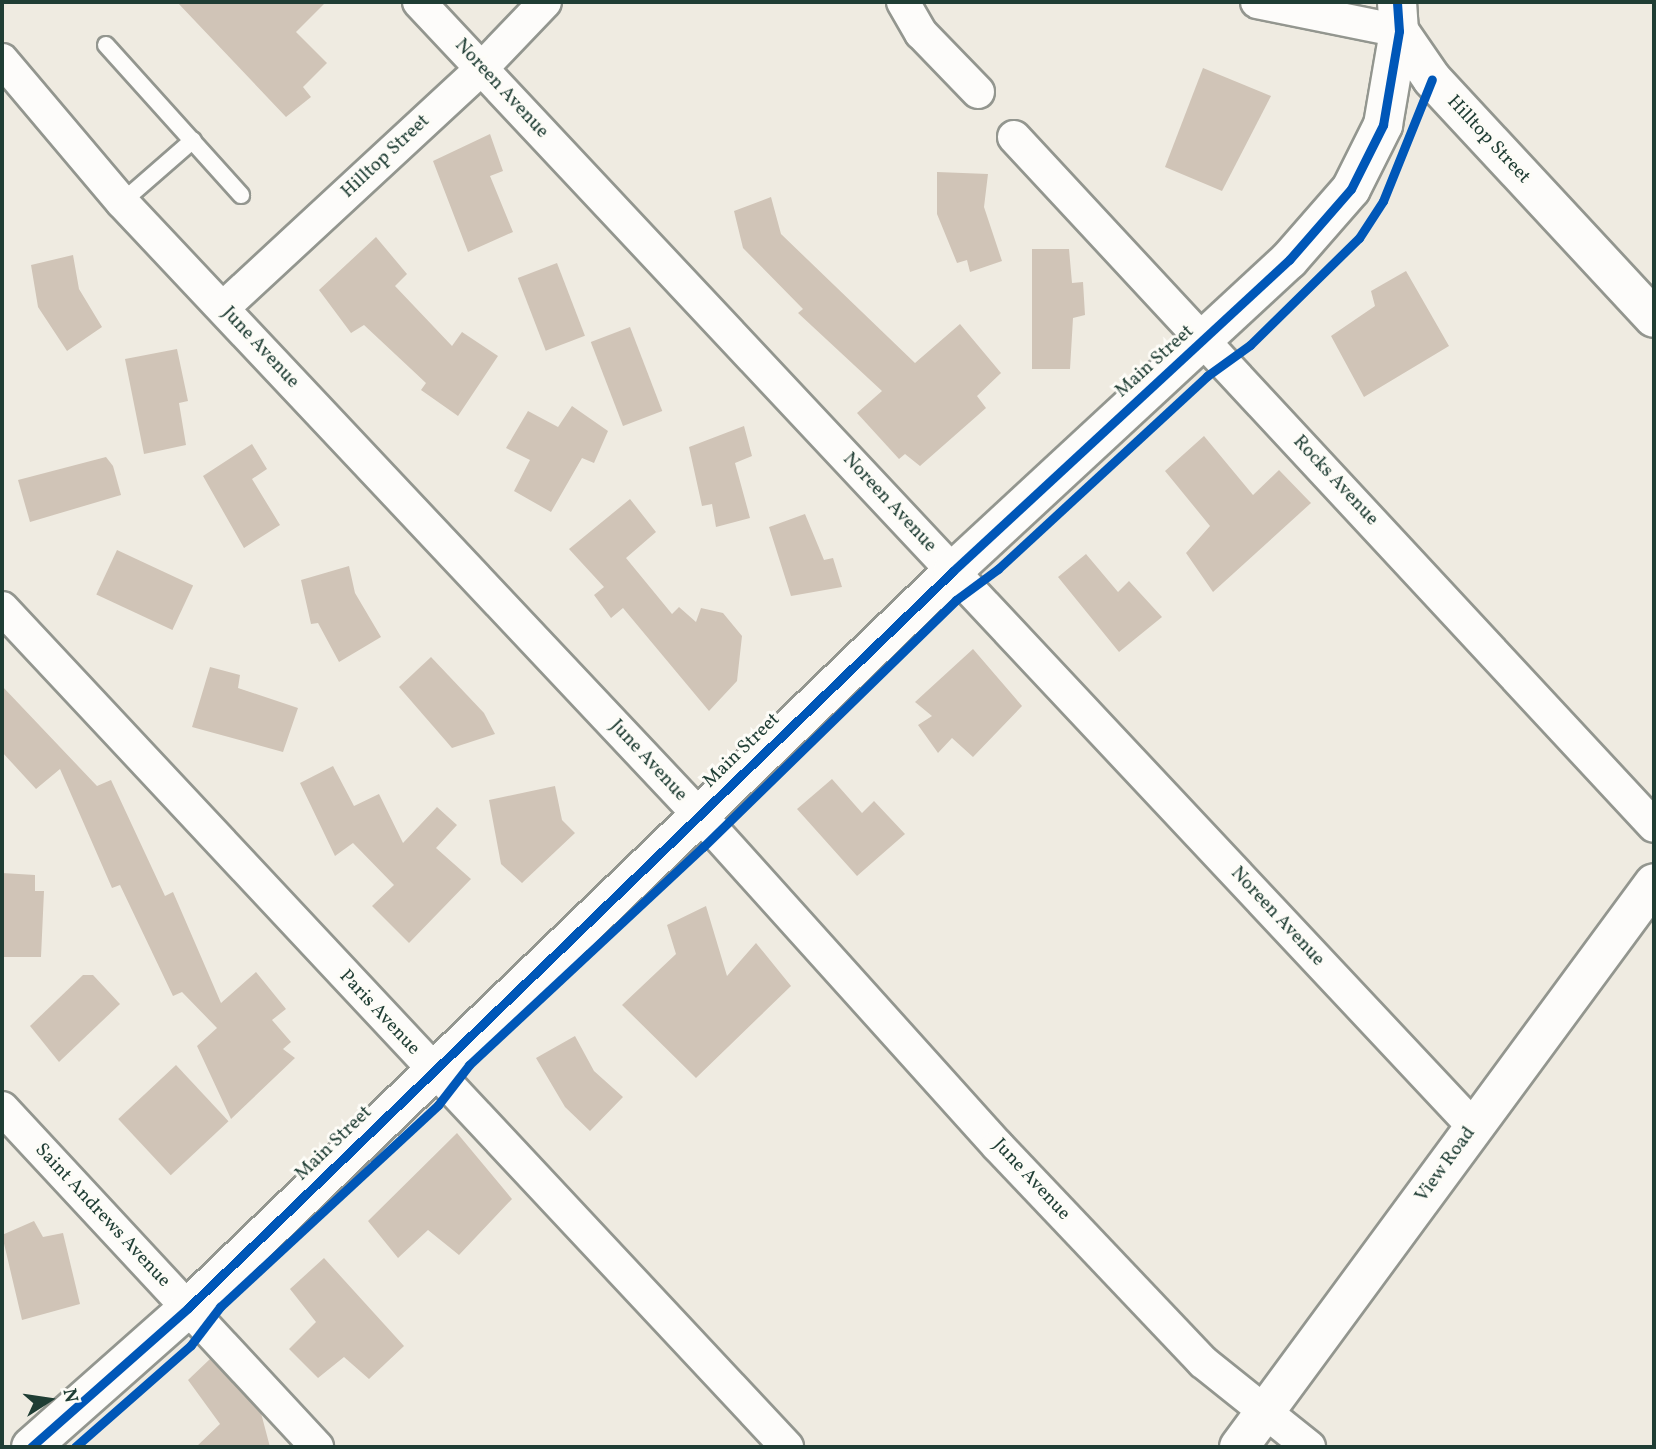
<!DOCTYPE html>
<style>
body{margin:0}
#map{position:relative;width:1656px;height:1449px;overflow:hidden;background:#efebe1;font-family:Vollkorn,serif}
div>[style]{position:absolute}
.building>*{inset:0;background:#d0c4b7;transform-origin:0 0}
.roads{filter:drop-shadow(2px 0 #93968f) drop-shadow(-2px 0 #93968f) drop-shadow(0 2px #93968f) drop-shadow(0 -2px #93968f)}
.service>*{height:16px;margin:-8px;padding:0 8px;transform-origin:8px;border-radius:8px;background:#fdfcfa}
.minor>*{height:32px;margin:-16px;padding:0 16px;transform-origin:16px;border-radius:16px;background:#fdfcfa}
.tertiary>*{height:38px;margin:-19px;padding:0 19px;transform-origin:19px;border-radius:19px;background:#fdfcfa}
.cycleway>*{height:9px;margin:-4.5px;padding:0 4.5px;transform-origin:4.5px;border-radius:4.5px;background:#0057b8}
span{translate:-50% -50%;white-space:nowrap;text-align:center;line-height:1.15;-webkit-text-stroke:6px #fdfcf7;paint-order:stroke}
.street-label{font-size:19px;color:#1f3d34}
.frame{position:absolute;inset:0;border:4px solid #1f3d34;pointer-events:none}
.north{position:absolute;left:14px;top:1365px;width:70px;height:70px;-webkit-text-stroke:5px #fdfcf7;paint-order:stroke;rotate:78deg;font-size:19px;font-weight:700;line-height:28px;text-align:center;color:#1f3d34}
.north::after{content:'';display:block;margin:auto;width:24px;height:32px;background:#1f3d34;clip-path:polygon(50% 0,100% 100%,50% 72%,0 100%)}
</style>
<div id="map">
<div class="building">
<div style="clip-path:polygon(177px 2px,326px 2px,296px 32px,327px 63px,303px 87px,311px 97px,286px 117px)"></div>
<div style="clip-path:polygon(1203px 68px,1271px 96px,1222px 191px,1165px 167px)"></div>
<div style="clip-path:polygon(490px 134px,503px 171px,490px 176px,513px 232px,468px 252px,433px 161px)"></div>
<div style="clip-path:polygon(937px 172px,988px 174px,984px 207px,1002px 261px,970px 272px,967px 260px,957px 263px,937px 214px)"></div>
<div style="clip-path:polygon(771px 197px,781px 234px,915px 363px,960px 324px,1001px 373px,977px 396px,986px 408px,920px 466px,905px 454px,899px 459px,857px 413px,882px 391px,798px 313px,803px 309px,743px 248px,734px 211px)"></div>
<div style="clip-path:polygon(376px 237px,407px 274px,395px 286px,452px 346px,462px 332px,498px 356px,458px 416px,421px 390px,426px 383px,364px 325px,351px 333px,319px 290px)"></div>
<div style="clip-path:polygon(1032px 249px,1069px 249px,1072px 283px,1083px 282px,1085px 315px,1073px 318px,1070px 369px,1032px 369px)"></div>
<div style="clip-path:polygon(73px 255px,79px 289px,102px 327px,67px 351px,38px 307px,31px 265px)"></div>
<div style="left:557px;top:263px;width:78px;height:42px;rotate:69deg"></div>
<div style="clip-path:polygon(1406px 271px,1449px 346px,1364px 397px,1331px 336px,1375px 306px,1371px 291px)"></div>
<div style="left:630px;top:327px;width:90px;height:42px;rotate:69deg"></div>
<div style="clip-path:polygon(177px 349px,188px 401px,179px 403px,186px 445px,144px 454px,125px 359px)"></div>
<div style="clip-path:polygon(572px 406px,608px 431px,594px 463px,582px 458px,551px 512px,514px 491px,530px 460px,506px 448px,528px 411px,558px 427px)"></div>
<div style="clip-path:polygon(744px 426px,752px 456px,735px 463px,750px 518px,716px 527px,712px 504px,702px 506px,689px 447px)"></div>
<div style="clip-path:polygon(1204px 436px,1253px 495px,1279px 470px,1311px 503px,1213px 592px,1186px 553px,1210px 526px,1165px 471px)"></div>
<div style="clip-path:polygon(252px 444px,267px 469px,252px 479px,280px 525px,244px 548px,203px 476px)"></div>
<div style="clip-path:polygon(106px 457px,113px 466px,121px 495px,30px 522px,18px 480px)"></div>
<div style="clip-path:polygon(630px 499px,656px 532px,626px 558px,672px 614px,679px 607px,696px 622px,701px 608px,723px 613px,742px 636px,737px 681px,709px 711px,623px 608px,611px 618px,594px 595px,604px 587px,569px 549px)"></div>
<div style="clip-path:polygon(805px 514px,824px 560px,833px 558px,842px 587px,791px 596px,769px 527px)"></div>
<div style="left:117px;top:550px;width:84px;height:49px;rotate:25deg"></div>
<div style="clip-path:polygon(1086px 554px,1118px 592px,1129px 581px,1162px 617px,1119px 652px,1058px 577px)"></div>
<div style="clip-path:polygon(349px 566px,355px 593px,381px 637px,339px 662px,318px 623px,311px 624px,301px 580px)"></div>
<div style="clip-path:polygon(973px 649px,1022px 706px,973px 757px,952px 738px,938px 753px,918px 725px,932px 716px,915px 702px)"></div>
<div style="clip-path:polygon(431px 657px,484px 713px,495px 734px,452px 748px,399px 687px)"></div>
<div style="clip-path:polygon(210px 667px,240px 675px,238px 688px,298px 708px,283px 752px,192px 727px)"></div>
<div style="clip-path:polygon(2px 686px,97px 786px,111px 780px,165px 896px,173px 892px,221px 1003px,256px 972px,286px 1009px,272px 1020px,291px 1042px,283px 1049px,295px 1058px,231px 1119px,197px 1046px,217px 1028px,182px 992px,173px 996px,120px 885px,112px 888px,60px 769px,36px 789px,2px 752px)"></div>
<div style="clip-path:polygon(333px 766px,354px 806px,379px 794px,403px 843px,437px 807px,457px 825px,436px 848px,471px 879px,409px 943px,372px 906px,394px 885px,353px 843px,335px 856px,300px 783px)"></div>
<div style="clip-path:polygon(832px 779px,862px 813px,874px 801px,905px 834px,857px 876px,797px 809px)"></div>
<div style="clip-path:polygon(555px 786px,562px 820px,575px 833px,522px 883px,501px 864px,489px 800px)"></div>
<div style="clip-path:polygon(2px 873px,35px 875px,35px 891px,44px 891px,41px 957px,2px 957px)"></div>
<div style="clip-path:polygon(706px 906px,727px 976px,756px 943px,791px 986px,696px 1078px,622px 1005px,676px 954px,667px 925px)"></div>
<div style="clip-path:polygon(83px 975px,93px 975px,120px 1004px,59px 1062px,30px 1026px)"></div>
<div style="clip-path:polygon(575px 1036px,594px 1071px,623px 1097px,590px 1131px,565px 1107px,536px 1058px)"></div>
<div style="left:176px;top:1065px;width:77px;height:79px;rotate:47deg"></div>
<div style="clip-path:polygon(457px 1133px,512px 1199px,459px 1255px,428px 1230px,398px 1258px,368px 1221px)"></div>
<div style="clip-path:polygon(34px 1221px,43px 1237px,63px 1233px,80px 1304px,22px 1320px,2px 1235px)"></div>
<div style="clip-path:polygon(324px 1258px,404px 1346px,369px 1379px,344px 1357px,318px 1378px,289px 1349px,316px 1322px,290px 1289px)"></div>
<div style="clip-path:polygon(210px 1359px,261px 1413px,270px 1447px,196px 1447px,220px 1424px,188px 1380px)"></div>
</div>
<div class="roads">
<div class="service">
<div style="left:106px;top:45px;width:202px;rotate:48deg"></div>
<div style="left:122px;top:202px;width:94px;rotate:-41.1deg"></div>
</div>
<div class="minor">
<div style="left:419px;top:2px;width:1542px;rotate:46.84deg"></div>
<div style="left:903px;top:2px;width:36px;rotate:60deg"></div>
<div style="left:921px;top:33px;width:82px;rotate:46deg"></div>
<div style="left:1257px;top:2px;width:145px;rotate:11.5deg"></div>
<div style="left:2px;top:60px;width:186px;rotate:49.8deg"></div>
<div style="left:122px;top:202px;width:867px;rotate:46.73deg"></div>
<div style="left:716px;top:833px;width:421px;rotate:48deg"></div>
<div style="left:998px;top:1146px;width:298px;rotate:46.5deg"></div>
<div style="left:1203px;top:1362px;width:136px;rotate:38.7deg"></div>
<div style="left:1014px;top:137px;width:940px;rotate:47.11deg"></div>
<div style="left:223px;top:308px;width:353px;rotate:-42.8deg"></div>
<div style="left:482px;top:68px;width:91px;rotate:-46.3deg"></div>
<div style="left:2px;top:608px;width:1149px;rotate:46.9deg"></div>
<div style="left:2px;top:1108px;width:463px;rotate:47.1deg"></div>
</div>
<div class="tertiary">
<div style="left:1399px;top:31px;width:58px;rotate:55.5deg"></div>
<div style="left:1432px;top:79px;width:326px;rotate:47.1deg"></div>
<div style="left:31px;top:1447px;width:210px;rotate:-41.5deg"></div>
<div style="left:188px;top:1308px;width:1062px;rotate:-43.93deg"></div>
<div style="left:953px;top:571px;width:458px;rotate:-42.8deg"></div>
<div style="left:1289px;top:260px;width:94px;rotate:-48.9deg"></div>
<div style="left:1351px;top:189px;width:72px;rotate:-63.4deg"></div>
<div style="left:1383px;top:125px;width:95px;rotate:-80.3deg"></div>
<div style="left:1399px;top:31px;width:29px;rotate:-94deg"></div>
<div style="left:1239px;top:1447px;width:700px;rotate:-53.65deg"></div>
</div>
</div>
<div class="cycleway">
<div style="left:31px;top:1447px;width:210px;rotate:-41.5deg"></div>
<div style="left:188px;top:1308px;width:1062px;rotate:-43.93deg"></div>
<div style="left:953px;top:571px;width:458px;rotate:-42.8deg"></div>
<div style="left:1289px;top:260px;width:94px;rotate:-48.9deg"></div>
<div style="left:1351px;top:189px;width:72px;rotate:-63.4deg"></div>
<div style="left:1383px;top:125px;width:95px;rotate:-80.3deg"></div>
<div style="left:1399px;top:31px;width:29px;rotate:-94deg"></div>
<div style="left:75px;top:1447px;width:154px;rotate:-41.3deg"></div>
<div style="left:191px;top:1345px;width:48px;rotate:-52.7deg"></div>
<div style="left:220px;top:1307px;width:297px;rotate:-42.8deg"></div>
<div style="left:438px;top:1105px;width:51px;rotate:-52.2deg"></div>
<div style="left:469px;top:1065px;width:320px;rotate:-43deg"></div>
<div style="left:703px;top:847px;width:354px;rotate:-44.3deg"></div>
<div style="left:956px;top:600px;width:52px;rotate:-36.4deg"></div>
<div style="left:998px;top:569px;width:284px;rotate:-42.7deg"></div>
<div style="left:1207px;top:376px;width:53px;rotate:-35.8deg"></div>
<div style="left:1250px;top:345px;width:153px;rotate:-44.5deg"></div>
<div style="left:1359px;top:238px;width:44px;rotate:-57deg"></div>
<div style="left:1383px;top:201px;width:131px;rotate:-68.1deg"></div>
</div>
<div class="street-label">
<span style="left:501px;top:89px;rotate:47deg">Noreen Avenue</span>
<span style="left:1488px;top:140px;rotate:47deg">Hilltop Street</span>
<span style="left:386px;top:157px;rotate:-43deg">Hilltop Street</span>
<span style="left:260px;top:348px;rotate:47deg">June Avenue</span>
<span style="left:1155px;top:362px;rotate:-42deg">Main Street</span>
<span style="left:1335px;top:481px;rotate:47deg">Rocks Avenue</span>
<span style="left:889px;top:503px;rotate:47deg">Noreen Avenue</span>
<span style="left:742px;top:751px;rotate:-44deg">Main Street</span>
<span style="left:648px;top:761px;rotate:47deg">June Avenue</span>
<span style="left:1277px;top:917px;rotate:47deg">Noreen Avenue</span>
<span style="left:379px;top:1013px;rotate:47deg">Paris Avenue</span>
<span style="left:334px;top:1144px;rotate:-44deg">Main Street</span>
<span style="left:1446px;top:1165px;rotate:-54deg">View Road</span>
<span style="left:1031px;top:1180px;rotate:47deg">June Avenue</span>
<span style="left:102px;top:1216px;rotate:47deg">Saint Andrews Avenue</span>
</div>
<div class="frame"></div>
<div class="north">N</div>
</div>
